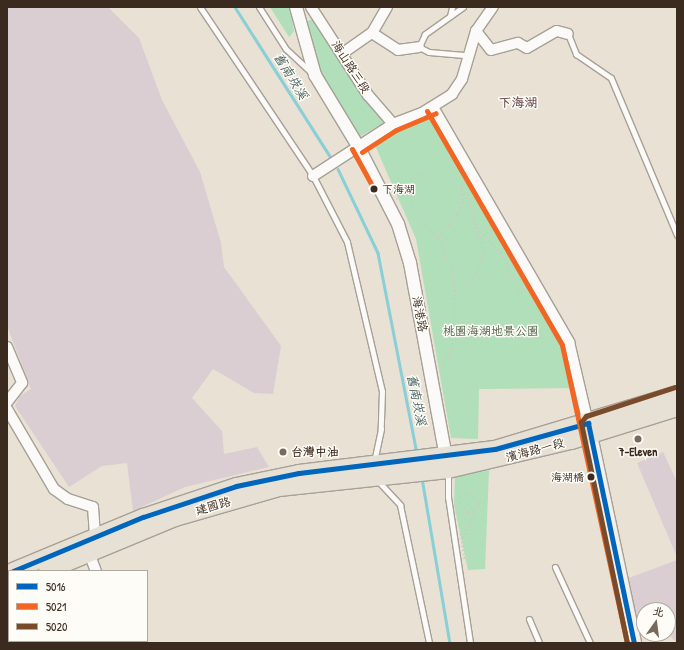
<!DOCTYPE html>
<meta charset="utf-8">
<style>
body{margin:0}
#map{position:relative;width:684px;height:650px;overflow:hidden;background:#e9e1d3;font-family:"Patrick Hand","LXGW WenKai TC",sans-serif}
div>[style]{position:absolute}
.industrial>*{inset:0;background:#daced2}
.green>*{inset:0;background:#b0dfb9}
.stream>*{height:2.5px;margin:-1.25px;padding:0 1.25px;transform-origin:1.25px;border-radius:1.25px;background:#88cfd7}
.path>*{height:1.5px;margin-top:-0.75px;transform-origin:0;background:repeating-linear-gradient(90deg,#cbc8c4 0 1px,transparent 0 4px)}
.roads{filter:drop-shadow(1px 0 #a6a096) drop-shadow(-1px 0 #a6a096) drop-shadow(0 1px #a6a096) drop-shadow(0 -1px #a6a096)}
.service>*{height:5px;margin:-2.5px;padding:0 2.5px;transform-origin:2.5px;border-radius:2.5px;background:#fcfaf8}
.minor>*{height:10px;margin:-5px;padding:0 5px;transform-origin:5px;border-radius:5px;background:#fcfaf8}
.tertiary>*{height:12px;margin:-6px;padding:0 6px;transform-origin:6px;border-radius:6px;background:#fcfaf8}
.secondary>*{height:14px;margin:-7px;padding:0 7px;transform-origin:7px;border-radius:7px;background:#f4f0ea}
.primary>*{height:16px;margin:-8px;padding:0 8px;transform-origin:8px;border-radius:8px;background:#e7e1d5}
.bus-1>*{height:5px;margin:-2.5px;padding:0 2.5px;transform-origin:2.5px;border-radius:2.5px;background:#0065bd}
.bus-2>*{height:5px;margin:-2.5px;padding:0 2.5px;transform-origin:2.5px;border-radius:2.5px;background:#f26522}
.bus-3>*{height:5px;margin:-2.5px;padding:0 2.5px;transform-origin:2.5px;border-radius:2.5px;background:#7a4b2a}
.dots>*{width:11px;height:11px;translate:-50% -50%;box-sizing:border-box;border:2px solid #fdfcf7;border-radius:50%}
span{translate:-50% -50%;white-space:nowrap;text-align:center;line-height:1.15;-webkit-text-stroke:3px #fdfcf7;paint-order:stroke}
.bus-label{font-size:11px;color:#3b2a1e}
.left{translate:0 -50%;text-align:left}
.right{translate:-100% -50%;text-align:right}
.street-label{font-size:12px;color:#3b2a1e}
.park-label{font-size:12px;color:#506046}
.poi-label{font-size:12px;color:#3b2a1e;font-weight:700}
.water-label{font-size:13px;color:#47615f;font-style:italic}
.neighbourhood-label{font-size:13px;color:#715055;font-weight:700}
.frame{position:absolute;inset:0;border:8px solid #3b2a1e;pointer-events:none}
.legend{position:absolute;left:8px;top:570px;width:140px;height:72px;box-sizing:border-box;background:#fdfcf7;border:1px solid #afa8a0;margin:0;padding:5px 7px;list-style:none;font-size:12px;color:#3b2a1e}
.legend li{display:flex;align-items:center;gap:8px;height:20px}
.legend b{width:20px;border:1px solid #afa8a0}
.north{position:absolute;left:636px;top:602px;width:40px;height:40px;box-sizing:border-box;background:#fdfcf7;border:1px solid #afa8a0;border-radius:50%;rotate:14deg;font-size:11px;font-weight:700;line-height:16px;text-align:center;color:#3b2a1e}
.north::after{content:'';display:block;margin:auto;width:14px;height:18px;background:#786a5d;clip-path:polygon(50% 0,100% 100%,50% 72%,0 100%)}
</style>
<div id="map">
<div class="industrial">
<div style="clip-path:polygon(7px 7px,108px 7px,139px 38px,162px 100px,200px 172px,221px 243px,224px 267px,281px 346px,273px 394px,254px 393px,213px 369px,192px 398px,222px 431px,224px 454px,257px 447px,269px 467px,185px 487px,133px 511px,127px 463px,102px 466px,69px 487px,15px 406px,20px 396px,31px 389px,7px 326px)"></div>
<div style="clip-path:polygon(663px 452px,677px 482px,677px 557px,637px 463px)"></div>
<div style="clip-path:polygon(677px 560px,677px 643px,668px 634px,668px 610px,644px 610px,643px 634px,626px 579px)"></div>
</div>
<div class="green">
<div style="clip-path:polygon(270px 7px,290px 7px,294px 31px,289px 37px)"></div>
<div style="clip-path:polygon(314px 18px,384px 123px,359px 137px,316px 68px,306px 22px)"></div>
<div style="clip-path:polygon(433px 117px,564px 342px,571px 388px,479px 389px,478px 439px,451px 438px,416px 239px,374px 143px,407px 124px)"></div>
<div style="clip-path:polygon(489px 470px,485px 569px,468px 570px,454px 505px,455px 477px)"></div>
</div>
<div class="stream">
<div style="left:235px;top:7px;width:177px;rotate:57.5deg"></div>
<div style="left:338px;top:169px;width:93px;rotate:64.5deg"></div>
<div style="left:378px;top:253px;width:204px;rotate:79deg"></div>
<div style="left:422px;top:478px;width:167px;rotate:80.4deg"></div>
</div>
<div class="path">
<div style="left:429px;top:170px;width:22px;rotate:150deg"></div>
<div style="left:410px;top:181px;width:28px;rotate:84deg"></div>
<div style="left:413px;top:209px;width:38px;rotate:49deg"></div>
<div style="left:438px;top:238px;width:35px;rotate:65deg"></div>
<div style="left:453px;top:270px;width:21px;rotate:85deg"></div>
<div style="left:455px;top:291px;width:54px;rotate:92.1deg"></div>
<div style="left:453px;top:345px;width:31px;rotate:112deg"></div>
<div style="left:396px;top:199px;width:17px;rotate:-28deg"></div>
<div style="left:484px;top:235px;width:28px;rotate:48deg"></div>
<div style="left:503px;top:256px;width:40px;rotate:66.6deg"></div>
<div style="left:519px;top:293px;width:9px;rotate:-32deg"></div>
<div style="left:438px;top:237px;width:29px;rotate:-49deg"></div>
<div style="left:457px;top:215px;width:13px;rotate:-67deg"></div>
<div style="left:462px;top:203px;width:18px;rotate:-93deg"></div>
<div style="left:461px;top:185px;width:5px;rotate:-37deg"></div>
<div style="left:480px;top:237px;width:16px;rotate:-30deg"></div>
<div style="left:455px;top:294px;width:29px;rotate:-44deg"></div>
<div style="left:476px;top:274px;width:23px;rotate:-70deg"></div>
<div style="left:484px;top:252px;width:48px;rotate:-106.9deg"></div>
<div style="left:470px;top:206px;width:15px;rotate:-122deg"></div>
<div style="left:457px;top:505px;width:4px;rotate:-90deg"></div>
<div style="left:457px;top:501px;width:7px;rotate:-56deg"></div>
<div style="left:461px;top:495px;width:9px;rotate:-6deg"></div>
<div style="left:470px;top:494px;width:13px;rotate:48deg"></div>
<div style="left:479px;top:504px;width:10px;rotate:127deg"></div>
<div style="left:473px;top:512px;width:6px;rotate:171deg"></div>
<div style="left:467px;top:513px;width:16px;rotate:-130deg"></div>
<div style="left:461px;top:534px;width:28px;rotate:82deg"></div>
<div style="left:463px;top:538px;width:29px;rotate:-65deg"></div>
</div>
<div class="roads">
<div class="service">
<div style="left:200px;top:7px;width:203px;rotate:56.2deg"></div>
<div style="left:313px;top:176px;width:74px;rotate:62.7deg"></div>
<div style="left:347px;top:242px;width:153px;rotate:76.8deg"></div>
<div style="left:382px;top:391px;width:38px;rotate:92deg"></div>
<div style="left:381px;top:429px;width:33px;rotate:102deg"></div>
<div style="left:259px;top:7px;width:50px;rotate:57.3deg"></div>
<div style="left:286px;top:49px;width:34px;rotate:43deg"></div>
<div style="left:463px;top:7px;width:47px;rotate:144.6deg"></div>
<div style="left:425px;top:34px;width:14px;rotate:115deg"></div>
<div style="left:419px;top:47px;width:11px;rotate:27deg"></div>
<div style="left:429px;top:52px;width:38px;rotate:5deg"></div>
<div style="left:450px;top:16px;width:9px;rotate:-77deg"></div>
<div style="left:568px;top:34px;width:22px;rotate:68deg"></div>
<div style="left:576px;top:54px;width:42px;rotate:34.4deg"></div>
<div style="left:611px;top:78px;width:170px;rotate:67.2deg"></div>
<div style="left:448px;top:472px;width:25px;rotate:90deg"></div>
<div style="left:448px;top:497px;width:148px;rotate:81.4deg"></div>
<div style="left:378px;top:481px;width:33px;rotate:47deg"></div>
<div style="left:400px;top:505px;width:141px;rotate:78.1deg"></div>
<div style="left:555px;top:567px;width:84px;rotate:65.3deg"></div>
<div style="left:529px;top:619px;width:26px;rotate:67deg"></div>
<div style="left:15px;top:643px;width:5px;rotate:-22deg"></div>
<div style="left:112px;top:643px;width:4px;rotate:-27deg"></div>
</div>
<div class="minor">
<div style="left:311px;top:7px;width:105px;rotate:57.1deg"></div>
<div style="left:368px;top:95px;width:38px;rotate:49deg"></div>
<div style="left:476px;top:31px;width:24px;rotate:52deg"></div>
<div style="left:491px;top:50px;width:28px;rotate:-15deg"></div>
<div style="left:518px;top:43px;width:10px;rotate:29deg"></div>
<div style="left:527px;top:48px;width:34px;rotate:-30deg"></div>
<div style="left:557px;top:31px;width:11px;rotate:15deg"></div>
<div style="left:372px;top:33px;width:31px;rotate:33deg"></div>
<div style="left:398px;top:50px;width:21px;rotate:-8deg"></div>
<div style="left:343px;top:53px;width:35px;rotate:-35deg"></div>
<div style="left:372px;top:33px;width:30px;rotate:-60deg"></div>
<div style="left:433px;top:107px;width:272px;rotate:59.9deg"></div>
<div style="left:569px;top:342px;width:83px;rotate:76.8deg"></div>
<div style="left:313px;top:176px;width:95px;rotate:-33deg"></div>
<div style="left:393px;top:124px;width:31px;rotate:-21deg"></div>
<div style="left:422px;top:113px;width:36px;rotate:-32deg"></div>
<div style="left:452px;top:94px;width:18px;rotate:-56deg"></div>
<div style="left:462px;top:79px;width:50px;rotate:-73.7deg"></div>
<div style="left:476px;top:31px;width:29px;rotate:-55deg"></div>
<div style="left:7px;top:347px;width:39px;rotate:67deg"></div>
<div style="left:22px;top:383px;width:24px;rotate:128deg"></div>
<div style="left:7px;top:409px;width:93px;rotate:59.6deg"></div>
<div style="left:54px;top:489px;width:17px;rotate:36deg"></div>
<div style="left:68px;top:499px;width:26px;rotate:18deg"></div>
<div style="left:93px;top:507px;width:30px;rotate:86deg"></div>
<div style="left:89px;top:553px;width:19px;rotate:69deg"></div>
</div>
<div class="tertiary">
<div style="left:296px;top:7px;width:71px;rotate:74.4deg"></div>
<div style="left:315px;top:75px;width:83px;rotate:58.8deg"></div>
<div style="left:358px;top:146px;width:88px;rotate:62.9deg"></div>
<div style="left:398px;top:224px;width:41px;rotate:72.9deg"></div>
<div style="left:410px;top:263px;width:203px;rotate:79.5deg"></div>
</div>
<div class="secondary">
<div style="left:588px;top:426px;width:222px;rotate:78deg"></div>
</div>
<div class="primary">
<div style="left:13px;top:571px;width:141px;rotate:-22.6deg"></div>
<div style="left:143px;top:517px;width:98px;rotate:-18.4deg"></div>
<div style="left:236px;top:486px;width:64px;rotate:-11.7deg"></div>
<div style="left:299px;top:473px;width:197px;rotate:-7deg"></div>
<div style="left:495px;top:449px;width:190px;rotate:-16.8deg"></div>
<div style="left:47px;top:571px;width:139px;rotate:-22.5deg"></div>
<div style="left:175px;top:518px;width:108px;rotate:-16.1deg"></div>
<div style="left:279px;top:488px;width:170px;rotate:-6.1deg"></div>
<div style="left:448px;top:470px;width:126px;rotate:-13.3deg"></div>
<div style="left:571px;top:441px;width:111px;rotate:-17.3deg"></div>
<div style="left:7px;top:588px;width:2px;rotate:-27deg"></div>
</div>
</div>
<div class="bus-1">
<div style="left:13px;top:571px;width:141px;rotate:-22.6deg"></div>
<div style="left:143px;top:517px;width:98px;rotate:-18.4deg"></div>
<div style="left:236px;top:486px;width:64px;rotate:-11.7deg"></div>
<div style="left:299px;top:473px;width:197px;rotate:-7deg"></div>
<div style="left:495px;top:449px;width:97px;rotate:-15.6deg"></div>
<div style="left:588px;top:423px;width:225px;rotate:78.2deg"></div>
</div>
<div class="bus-2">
<div style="left:427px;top:111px;width:270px;rotate:60deg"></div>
<div style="left:562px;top:345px;width:305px;rotate:77.7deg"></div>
<div style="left:352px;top:149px;width:46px;rotate:61.2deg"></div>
<div style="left:362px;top:152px;width:40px;rotate:-32.9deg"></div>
<div style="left:396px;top:130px;width:43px;rotate:-23deg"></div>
</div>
<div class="bus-3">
<div style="left:627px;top:643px;width:226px;rotate:-101.8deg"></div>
<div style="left:581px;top:422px;width:8px;rotate:-50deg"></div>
<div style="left:586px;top:416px;width:94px;rotate:-18deg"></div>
</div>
<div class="dots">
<div style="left:374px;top:189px;background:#3b2a1e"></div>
<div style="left:638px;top:439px;background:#786a5d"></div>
<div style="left:283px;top:452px;background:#786a5d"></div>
<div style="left:591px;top:477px;background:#3b2a1e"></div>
</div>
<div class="bus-label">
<span class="left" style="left:382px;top:189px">下海湖</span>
<span class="right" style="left:584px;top:477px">海湖橋</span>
</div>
<div class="street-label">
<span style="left:351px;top:67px;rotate:57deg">海山路三段</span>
<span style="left:420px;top:314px;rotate:79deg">海港路</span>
<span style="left:535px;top:450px;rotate:-15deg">濱海路一段</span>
<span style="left:213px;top:506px;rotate:-16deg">建國路</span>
</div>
<div class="park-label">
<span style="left:491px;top:331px">桃園海湖地景公園</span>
</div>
<div class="poi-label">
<span class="left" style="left:291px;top:452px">台灣中油</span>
<span style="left:638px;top:452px">7-Eleven</span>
</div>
<div class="water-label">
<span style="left:291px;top:76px;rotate:58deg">舊南崁溪</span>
<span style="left:417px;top:400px;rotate:79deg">舊南崁溪</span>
</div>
<div class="neighbourhood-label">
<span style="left:518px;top:102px">下海湖</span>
</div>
<div class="frame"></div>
<ul class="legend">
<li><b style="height:5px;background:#0065bd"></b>5016</li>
<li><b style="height:5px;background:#f26522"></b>5021</li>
<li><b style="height:5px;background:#7a4b2a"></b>5020</li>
</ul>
<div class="north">北</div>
</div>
